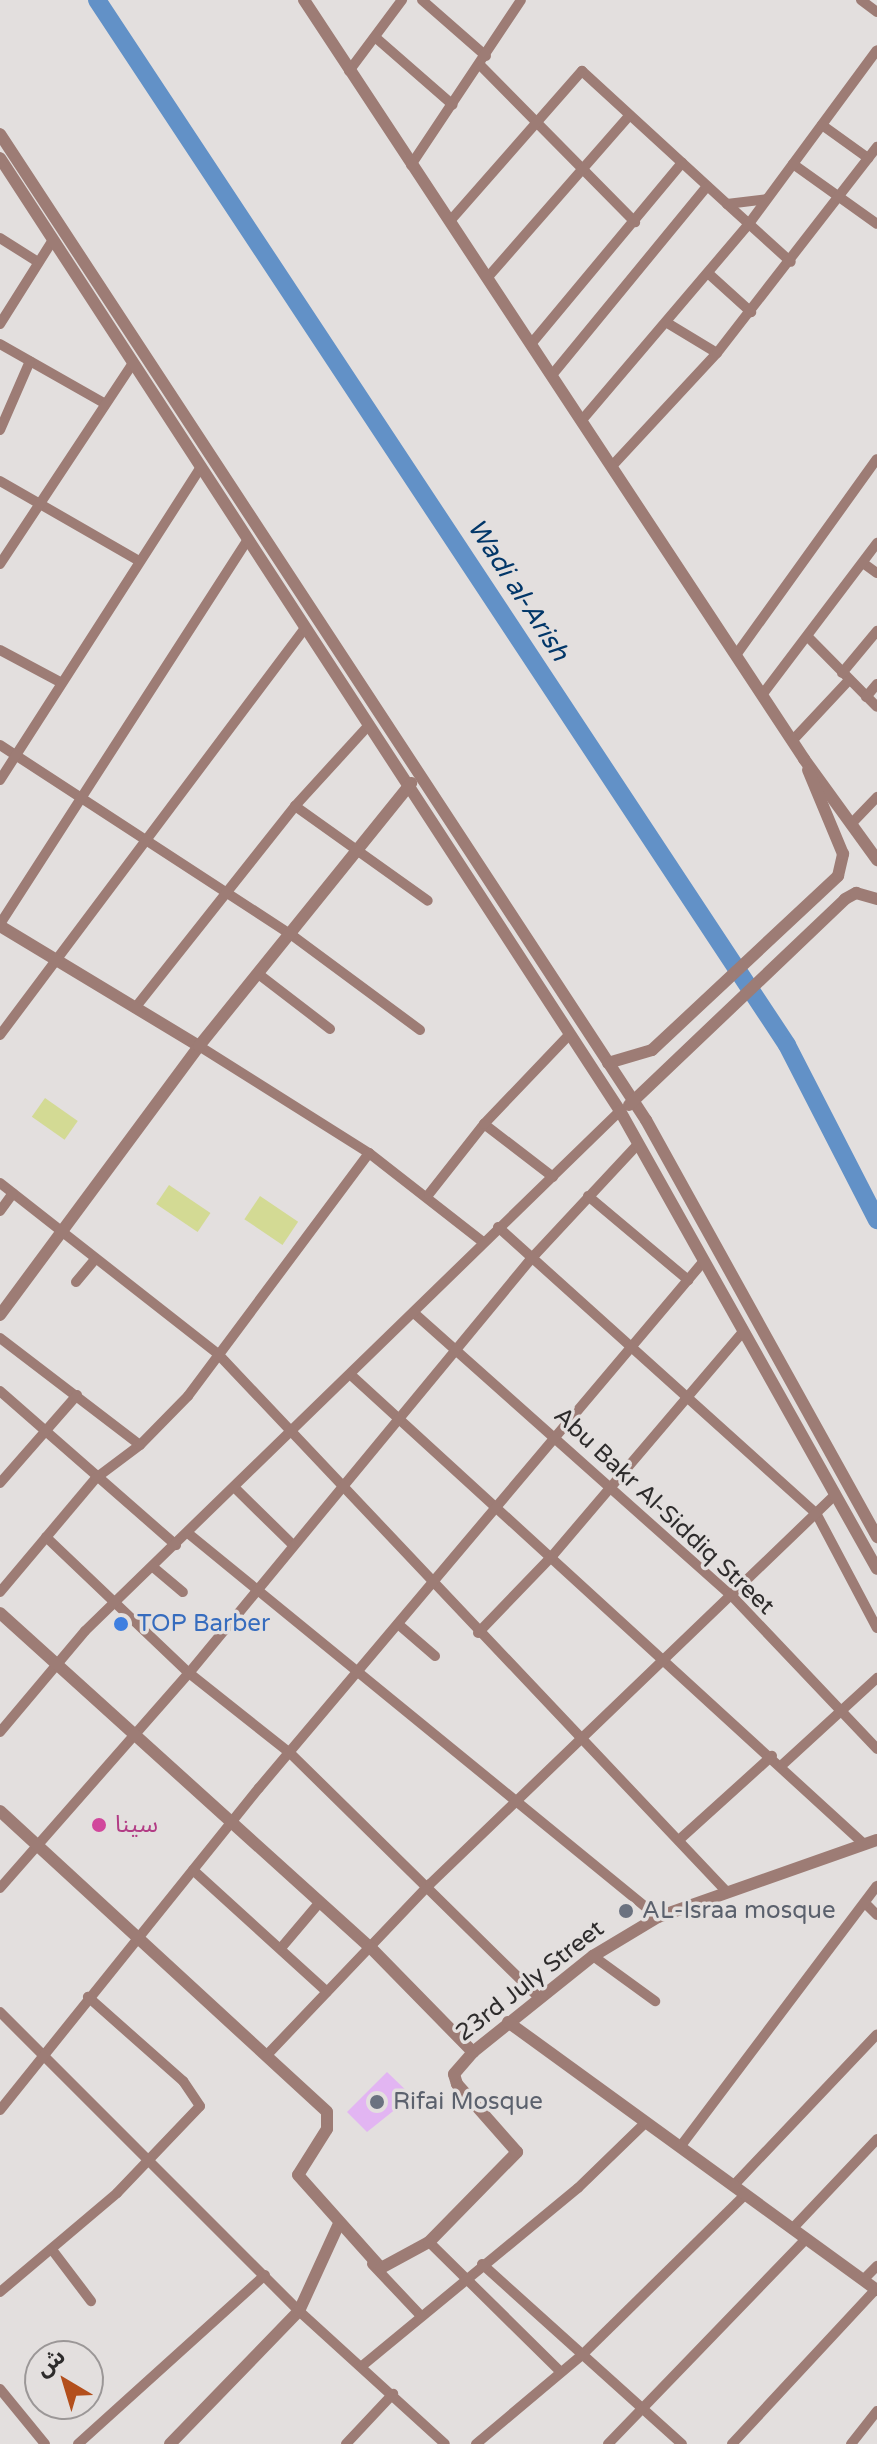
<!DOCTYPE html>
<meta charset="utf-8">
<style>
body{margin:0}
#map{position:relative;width:877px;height:2444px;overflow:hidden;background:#e3dfde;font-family:"Varela Round","Noto Sans Arabic",sans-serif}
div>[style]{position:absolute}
.green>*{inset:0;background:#d3da94;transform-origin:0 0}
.river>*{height:18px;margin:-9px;padding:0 9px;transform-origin:9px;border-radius:9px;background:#6291c7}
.building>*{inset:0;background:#e2b5f2}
.minor>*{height:10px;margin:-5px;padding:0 5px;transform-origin:5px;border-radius:5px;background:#9d7c75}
.tertiary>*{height:12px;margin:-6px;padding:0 6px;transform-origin:6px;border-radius:6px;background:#9d7c75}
.dots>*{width:22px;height:22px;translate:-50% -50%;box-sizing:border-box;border:4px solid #e3dfde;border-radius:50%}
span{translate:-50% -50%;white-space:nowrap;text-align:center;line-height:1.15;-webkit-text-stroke:7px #e3dfde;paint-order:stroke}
.street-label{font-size:24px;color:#2e2c2c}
.shop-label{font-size:24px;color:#366cbe}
.left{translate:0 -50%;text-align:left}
.hotel-label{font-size:24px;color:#b23c85}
.worship-label{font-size:24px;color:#5b616d}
.water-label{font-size:26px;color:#023769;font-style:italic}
.north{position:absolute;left:24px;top:2340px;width:80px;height:80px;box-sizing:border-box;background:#e3dfde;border:2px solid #9b9797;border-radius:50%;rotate:322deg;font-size:22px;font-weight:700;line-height:32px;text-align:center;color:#2e2c2c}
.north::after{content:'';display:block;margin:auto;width:28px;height:36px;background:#b34f1c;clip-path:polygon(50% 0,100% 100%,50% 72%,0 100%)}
</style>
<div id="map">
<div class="green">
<div style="left:45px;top:1098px;width:40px;height:23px;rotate:35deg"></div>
<div style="left:169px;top:1185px;width:50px;height:23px;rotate:34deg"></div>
<div style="left:260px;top:1196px;width:46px;height:28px;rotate:34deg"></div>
</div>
<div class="river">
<div style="left:97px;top:0;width:1252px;rotate:56.56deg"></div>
<div style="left:787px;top:1045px;width:197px;rotate:62.8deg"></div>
</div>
<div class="building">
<div style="clip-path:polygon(387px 2072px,412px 2096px,367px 2132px,347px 2112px)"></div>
</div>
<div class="minor">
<div style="left:422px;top:0;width:85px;rotate:41.2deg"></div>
<div style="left:861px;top:0;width:20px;rotate:37deg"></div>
<div style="left:375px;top:37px;width:103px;rotate:41.1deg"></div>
<div style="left:480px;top:65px;width:221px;rotate:45.4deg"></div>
<div style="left:349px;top:71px;width:89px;rotate:-53.3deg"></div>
<div style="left:822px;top:125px;width:57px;rotate:35.7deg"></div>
<div style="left:793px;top:164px;width:103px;rotate:35.5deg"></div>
<div style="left:411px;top:165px;width:198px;rotate:-56.3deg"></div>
<div style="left:727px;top:204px;width:86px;rotate:42.2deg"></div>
<div style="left:450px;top:221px;width:200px;rotate:-48.7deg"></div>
<div style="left:582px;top:71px;width:197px;rotate:42.5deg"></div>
<div style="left:727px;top:204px;width:39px;rotate:-7deg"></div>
<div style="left:0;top:238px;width:45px;rotate:32.3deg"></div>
<div style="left:709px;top:274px;width:57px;rotate:42.1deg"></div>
<div style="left:488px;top:277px;width:215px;rotate:-48.8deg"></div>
<div style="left:0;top:324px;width:99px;rotate:-57.8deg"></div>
<div style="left:669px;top:324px;width:56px;rotate:31.1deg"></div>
<div style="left:0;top:344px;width:120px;rotate:29.6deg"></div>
<div style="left:531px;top:344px;width:236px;rotate:-50.2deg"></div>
<div style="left:552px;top:375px;width:244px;rotate:-50.6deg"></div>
<div style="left:582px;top:420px;width:256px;rotate:-49.6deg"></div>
<div style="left:748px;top:225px;width:217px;rotate:-53.6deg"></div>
<div style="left:0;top:430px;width:75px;rotate:-66.5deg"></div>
<div style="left:612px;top:466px;width:154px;rotate:-47.1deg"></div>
<div style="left:717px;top:353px;width:261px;rotate:-52.2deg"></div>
<div style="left:0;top:481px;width:160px;rotate:29.9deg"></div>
<div style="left:863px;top:563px;width:17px;rotate:36deg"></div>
<div style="left:0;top:564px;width:241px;rotate:-56.5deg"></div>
<div style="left:808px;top:637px;width:98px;rotate:45.4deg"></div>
<div style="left:0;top:650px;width:68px;rotate:28.1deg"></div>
<div style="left:736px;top:655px;width:241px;rotate:-54.3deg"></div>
<div style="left:842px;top:673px;width:55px;rotate:-50.2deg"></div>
<div style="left:762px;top:695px;width:191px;rotate:-52.9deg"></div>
<div style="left:866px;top:697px;width:17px;rotate:-50deg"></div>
<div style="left:792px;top:741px;width:83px;rotate:-46.9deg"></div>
<div style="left:0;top:745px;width:350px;rotate:33.1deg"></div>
<div style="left:293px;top:936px;width:158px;rotate:36.5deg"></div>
<div style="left:0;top:780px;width:371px;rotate:-57.3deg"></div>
<div style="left:295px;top:806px;width:163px;rotate:35.5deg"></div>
<div style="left:853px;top:822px;width:35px;rotate:-46deg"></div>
<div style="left:0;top:924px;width:457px;rotate:-57.2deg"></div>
<div style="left:261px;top:976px;width:87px;rotate:37.5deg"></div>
<div style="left:135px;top:1008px;width:258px;rotate:-51.6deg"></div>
<div style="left:295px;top:806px;width:108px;rotate:-47.6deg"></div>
<div style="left:0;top:1035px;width:509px;rotate:-53.15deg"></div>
<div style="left:199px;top:1046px;width:201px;rotate:32.2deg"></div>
<div style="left:369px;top:1153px;width:145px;rotate:38deg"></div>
<div style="left:484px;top:1124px;width:87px;rotate:37.5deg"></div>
<div style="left:0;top:1183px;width:277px;rotate:38.1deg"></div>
<div style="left:218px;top:1354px;width:738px;rotate:46.59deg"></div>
<div style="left:429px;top:1194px;width:89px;rotate:-51.8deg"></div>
<div style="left:484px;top:1124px;width:123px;rotate:-46.3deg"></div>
<div style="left:588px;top:1196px;width:131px;rotate:40deg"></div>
<div style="left:0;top:1211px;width:22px;rotate:-54deg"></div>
<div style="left:498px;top:1227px;width:428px;rotate:42deg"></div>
<div style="left:816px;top:1513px;width:130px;rotate:62.1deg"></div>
<div style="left:76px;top:1282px;width:30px;rotate:-50deg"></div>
<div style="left:414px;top:1313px;width:426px;rotate:41.7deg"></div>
<div style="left:732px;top:1596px;width:211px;rotate:46.5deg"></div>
<div style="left:0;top:1338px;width:176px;rotate:37.4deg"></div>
<div style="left:352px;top:1376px;width:694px;rotate:42.43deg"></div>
<div style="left:0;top:1391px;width:234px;rotate:41.2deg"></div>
<div style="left:0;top:1483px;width:117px;rotate:-48.8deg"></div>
<div style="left:235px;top:1488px;width:81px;rotate:44.5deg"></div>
<div style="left:189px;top:1534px;width:606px;rotate:39.24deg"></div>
<div style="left:46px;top:1537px;width:197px;rotate:43.6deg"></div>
<div style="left:189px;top:1673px;width:129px;rotate:38.4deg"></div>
<div style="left:290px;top:1753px;width:348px;rotate:44.5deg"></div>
<div style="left:153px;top:1567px;width:39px;rotate:40deg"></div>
<div style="left:0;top:1592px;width:149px;rotate:-49.9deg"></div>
<div style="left:96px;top:1478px;width:55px;rotate:-36.9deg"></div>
<div style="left:140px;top:1445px;width:69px;rotate:-45.6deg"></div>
<div style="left:188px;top:1396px;width:303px;rotate:-53.3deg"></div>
<div style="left:398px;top:1624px;width:49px;rotate:40.9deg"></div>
<div style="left:478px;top:1633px;width:108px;rotate:-46.1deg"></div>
<div style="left:553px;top:1555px;width:293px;rotate:-49.6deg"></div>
<div style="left:0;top:1732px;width:132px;rotate:-49.9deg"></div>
<div style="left:85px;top:1631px;width:746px;rotate:-44.19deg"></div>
<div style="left:782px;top:1765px;width:129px;rotate:-42.5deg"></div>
<div style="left:680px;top:1839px;width:124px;rotate:-42.1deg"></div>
<div style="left:193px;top:1870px;width:181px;rotate:42.3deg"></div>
<div style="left:0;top:1888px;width:286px;rotate:-48.7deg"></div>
<div style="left:189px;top:1673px;width:536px;rotate:-50.45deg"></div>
<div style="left:530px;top:1260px;width:158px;rotate:-47deg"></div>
<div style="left:865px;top:1903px;width:17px;rotate:45deg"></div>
<div style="left:281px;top:1948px;width:59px;rotate:-49.8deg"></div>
<div style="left:593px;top:1956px;width:77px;rotate:36deg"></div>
<div style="left:0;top:2012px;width:423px;rotate:45deg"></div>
<div style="left:299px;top:2311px;width:197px;rotate:42.3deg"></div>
<div style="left:266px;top:2056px;width:238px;rotate:-46.4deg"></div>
<div style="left:430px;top:1884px;width:562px;rotate:-43.85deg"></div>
<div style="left:0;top:2110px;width:413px;rotate:-51.2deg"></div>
<div style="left:259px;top:1788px;width:688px;rotate:-49.83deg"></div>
<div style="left:680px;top:2147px;width:327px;rotate:-53deg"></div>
<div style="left:733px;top:2186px;width:209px;rotate:-46.5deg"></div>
<div style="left:792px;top:2229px;width:124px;rotate:-46.6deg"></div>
<div style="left:429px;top:2242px;width:184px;rotate:44.6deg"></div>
<div style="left:53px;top:2251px;width:63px;rotate:52.8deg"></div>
<div style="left:372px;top:2264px;width:70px;rotate:46.7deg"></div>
<div style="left:482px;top:2264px;width:269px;rotate:42deg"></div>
<div style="left:863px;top:2280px;width:20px;rotate:-45deg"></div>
<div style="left:0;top:2292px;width:153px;rotate:-40.2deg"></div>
<div style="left:117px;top:2193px;width:120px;rotate:-46.3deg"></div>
<div style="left:200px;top:2106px;width:30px;rotate:-124deg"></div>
<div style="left:183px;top:2081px;width:127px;rotate:-138.5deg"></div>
<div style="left:362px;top:2366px;width:280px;rotate:-39.5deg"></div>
<div style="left:578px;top:2188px;width:95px;rotate:-44.1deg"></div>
<div style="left:0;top:2389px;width:71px;rotate:50.7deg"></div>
<div style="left:78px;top:2444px;width:252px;rotate:-42.1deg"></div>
<div style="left:346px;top:2444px;width:69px;rotate:-46.8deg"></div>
<div style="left:476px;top:2444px;width:137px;rotate:-40deg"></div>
<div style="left:581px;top:2356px;width:230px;rotate:-44.5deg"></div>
<div style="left:608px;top:2444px;width:285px;rotate:-46deg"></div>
<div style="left:732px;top:2444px;width:212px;rotate:-47.1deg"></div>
<div style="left:851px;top:2444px;width:42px;rotate:-51.8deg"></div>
</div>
<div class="tertiary">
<div style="left:304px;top:0;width:909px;rotate:56.62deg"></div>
<div style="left:804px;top:759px;width:125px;rotate:54.1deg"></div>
<div style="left:0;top:134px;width:1179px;rotate:56.77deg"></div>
<div style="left:646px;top:1120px;width:477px;rotate:61deg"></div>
<div style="left:0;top:158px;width:1137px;rotate:56.95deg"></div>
<div style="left:620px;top:1111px;width:525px;rotate:60.7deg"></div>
<div style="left:0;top:926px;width:232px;rotate:31.1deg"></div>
<div style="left:608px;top:1063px;width:46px;rotate:-16.5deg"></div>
<div style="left:652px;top:1050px;width:255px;rotate:-43.1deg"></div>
<div style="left:838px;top:876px;width:23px;rotate:-77deg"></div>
<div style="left:843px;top:854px;width:91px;rotate:-112.6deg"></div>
<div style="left:629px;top:1105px;width:298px;rotate:-43.6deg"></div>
<div style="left:845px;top:899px;width:13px;rotate:-29deg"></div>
<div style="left:856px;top:893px;width:22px;rotate:16deg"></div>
<div style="left:0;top:1315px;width:335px;rotate:-53.5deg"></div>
<div style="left:199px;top:1046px;width:338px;rotate:-51.1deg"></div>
<div style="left:0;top:1613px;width:500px;rotate:42.1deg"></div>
<div style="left:371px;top:1948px;width:146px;rotate:45.6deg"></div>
<div style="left:0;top:1811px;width:444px;rotate:42.6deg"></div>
<div style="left:327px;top:2112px;width:17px;rotate:90deg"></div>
<div style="left:327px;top:2129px;width:54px;rotate:122.2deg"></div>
<div style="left:298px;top:2175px;width:125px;rotate:48.3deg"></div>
<div style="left:381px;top:2268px;width:55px;rotate:-28.4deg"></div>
<div style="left:429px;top:2242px;width:126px;rotate:-45.6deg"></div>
<div style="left:517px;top:2152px;width:91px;rotate:-131.4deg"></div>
<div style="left:457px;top:2084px;width:10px;rotate:-107deg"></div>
<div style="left:454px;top:2074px;width:29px;rotate:-49deg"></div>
<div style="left:473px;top:2052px;width:154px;rotate:-38.7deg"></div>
<div style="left:593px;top:1956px;width:76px;rotate:-31deg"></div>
<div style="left:658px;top:1917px;width:232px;rotate:-19.4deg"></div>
<div style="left:508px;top:2022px;width:456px;rotate:36deg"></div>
<div style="left:170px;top:2444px;width:185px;rotate:-45.9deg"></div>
<div style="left:299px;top:2311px;width:94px;rotate:-65.4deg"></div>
</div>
<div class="dots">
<div style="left:121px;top:1624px;background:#3f7fe0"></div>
<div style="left:99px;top:1825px;background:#d1479c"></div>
<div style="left:626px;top:1911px;background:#6b7280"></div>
<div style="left:377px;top:2102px;background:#6b7280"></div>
</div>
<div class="street-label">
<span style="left:664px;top:1511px;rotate:43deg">Abu Bakr Al-Siddiq Street</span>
<span style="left:530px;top:1981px;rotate:-38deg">23rd July Street</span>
</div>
<div class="shop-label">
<span class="left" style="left:137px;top:1624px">TOP Barber</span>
</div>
<div class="hotel-label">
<span class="left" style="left:115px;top:1825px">سينا</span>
</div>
<div class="worship-label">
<span class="left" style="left:642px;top:1911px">AL-Israa mosque</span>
<span class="left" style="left:393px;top:2102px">Rifai Mosque</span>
</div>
<div class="water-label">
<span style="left:518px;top:590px;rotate:57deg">Wadi al-Arish</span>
</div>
<div class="north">ش</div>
</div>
